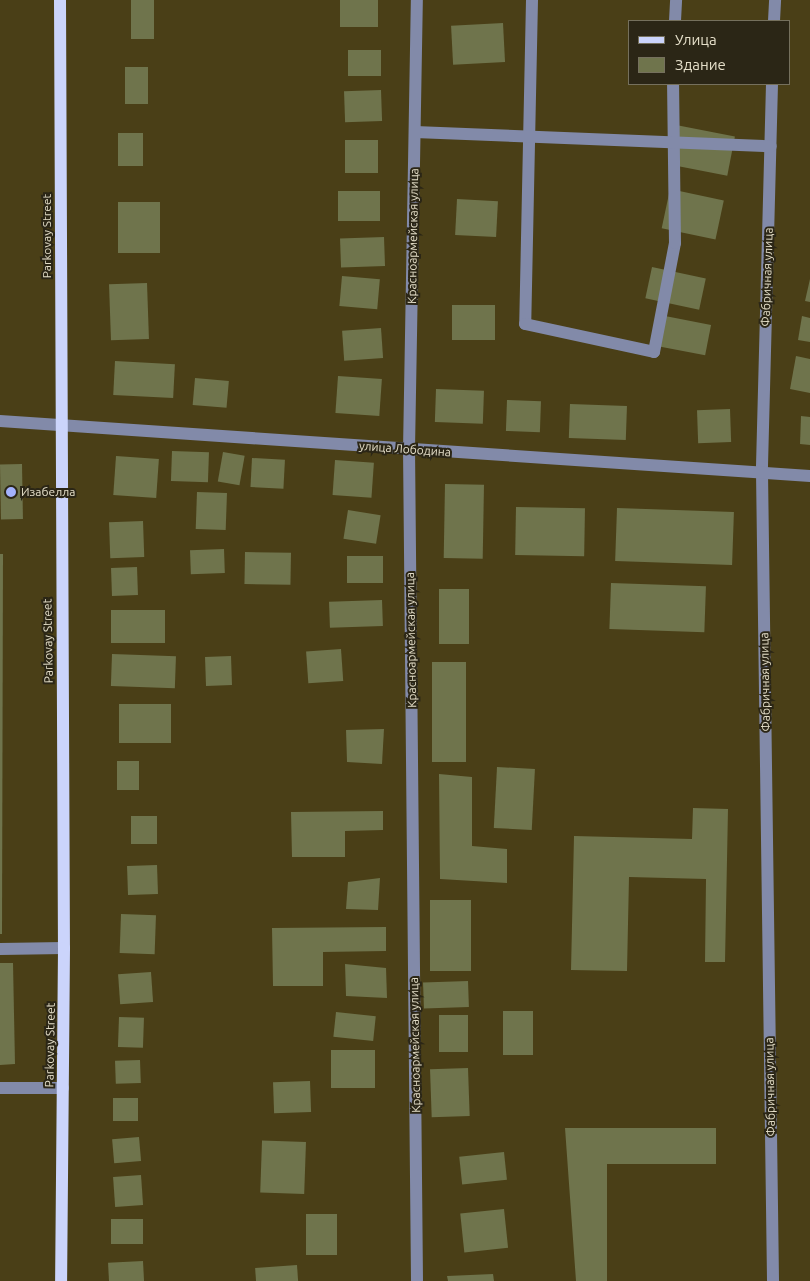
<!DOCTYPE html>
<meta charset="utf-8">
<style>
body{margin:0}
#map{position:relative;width:810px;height:1281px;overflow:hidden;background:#4a3f17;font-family:Ubuntu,sans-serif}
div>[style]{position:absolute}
.building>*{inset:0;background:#6f744c;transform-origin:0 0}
.minor>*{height:12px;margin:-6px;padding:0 6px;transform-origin:6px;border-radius:6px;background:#828aa9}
.major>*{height:12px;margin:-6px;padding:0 6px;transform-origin:6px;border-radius:6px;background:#cbd4fb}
.dots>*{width:14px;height:14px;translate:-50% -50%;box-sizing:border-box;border:2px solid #2b2616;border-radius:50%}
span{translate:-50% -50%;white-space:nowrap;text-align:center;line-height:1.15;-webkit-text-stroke:4px #2b2616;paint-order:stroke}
.street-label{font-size:12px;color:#e4dec8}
.poi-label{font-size:12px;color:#e4dec8}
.left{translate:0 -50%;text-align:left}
.legend{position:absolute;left:628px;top:20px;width:162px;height:65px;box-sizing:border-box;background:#2b2616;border:1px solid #75705d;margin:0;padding:6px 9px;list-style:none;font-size:15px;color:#e4dec8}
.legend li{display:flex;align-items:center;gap:10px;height:25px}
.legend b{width:25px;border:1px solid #75705d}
</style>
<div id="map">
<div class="building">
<div style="left:131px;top:0;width:23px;height:39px"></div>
<div style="left:340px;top:0;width:38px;height:27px"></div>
<div style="left:503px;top:23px;width:39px;height:52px;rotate:87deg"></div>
<div style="left:381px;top:50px;width:26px;height:33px;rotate:90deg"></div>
<div style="left:125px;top:67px;width:23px;height:37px"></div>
<div style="left:381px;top:90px;width:31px;height:37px;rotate:88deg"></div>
<div style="left:676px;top:125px;width:60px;height:40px;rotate:11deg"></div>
<div style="left:118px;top:133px;width:25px;height:33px"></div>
<div style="left:345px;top:140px;width:33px;height:33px"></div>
<div style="left:670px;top:189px;width:55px;height:40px;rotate:12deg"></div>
<div style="left:338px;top:191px;width:42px;height:30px"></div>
<div style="left:457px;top:199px;width:41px;height:36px;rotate:3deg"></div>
<div style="left:118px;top:202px;width:42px;height:51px"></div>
<div style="left:384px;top:237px;width:29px;height:44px;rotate:88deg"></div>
<div style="left:652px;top:267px;width:55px;height:32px;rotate:12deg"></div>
<div style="left:342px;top:276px;width:38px;height:30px;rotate:5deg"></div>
<div style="clip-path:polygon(810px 279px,810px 302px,805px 301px)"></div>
<div style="left:147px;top:283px;width:56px;height:38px;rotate:88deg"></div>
<div style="left:452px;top:305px;width:43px;height:35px"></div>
<div style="left:660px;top:315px;width:52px;height:31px;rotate:11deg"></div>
<div style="clip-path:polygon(802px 316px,810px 318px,810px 342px,798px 340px)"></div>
<div style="left:381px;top:328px;width:30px;height:39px;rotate:86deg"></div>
<div style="clip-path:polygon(796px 356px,810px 359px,810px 393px,790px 389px)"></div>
<div style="left:115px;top:361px;width:60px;height:34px;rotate:3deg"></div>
<div style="left:338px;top:376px;width:44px;height:37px;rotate:4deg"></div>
<div style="left:195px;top:378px;width:34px;height:27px;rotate:5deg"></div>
<div style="left:436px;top:389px;width:48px;height:33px;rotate:2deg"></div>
<div style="left:507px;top:400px;width:34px;height:31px;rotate:2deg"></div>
<div style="left:570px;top:404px;width:57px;height:34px;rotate:2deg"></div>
<div style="left:730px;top:409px;width:33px;height:33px;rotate:88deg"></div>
<div style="clip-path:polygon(801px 416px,810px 417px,810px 445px,800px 444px)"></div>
<div style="left:172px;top:451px;width:37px;height:30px;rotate:2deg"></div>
<div style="left:223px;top:452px;width:22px;height:30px;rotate:10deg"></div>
<div style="left:116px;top:456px;width:43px;height:39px;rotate:4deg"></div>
<div style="left:252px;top:458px;width:33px;height:29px;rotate:3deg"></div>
<div style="left:335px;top:460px;width:39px;height:35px;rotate:4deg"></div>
<div style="left:22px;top:464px;width:55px;height:22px;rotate:89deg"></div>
<div style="left:445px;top:484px;width:39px;height:74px;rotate:1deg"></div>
<div style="left:197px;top:492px;width:30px;height:37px;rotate:2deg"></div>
<div style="left:516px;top:507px;width:69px;height:48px;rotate:1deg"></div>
<div style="left:617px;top:508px;width:117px;height:53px;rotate:2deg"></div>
<div style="left:348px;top:510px;width:33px;height:29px;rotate:9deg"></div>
<div style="left:143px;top:521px;width:36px;height:34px;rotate:88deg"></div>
<div style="left:224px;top:549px;width:24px;height:34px;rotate:88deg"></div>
<div style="left:245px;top:552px;width:46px;height:32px;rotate:1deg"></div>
<div style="clip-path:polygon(0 554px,3px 554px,2px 934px,0 934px)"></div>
<div style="left:347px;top:556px;width:36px;height:27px"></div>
<div style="left:137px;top:567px;width:28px;height:26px;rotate:88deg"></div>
<div style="left:611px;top:583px;width:95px;height:46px;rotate:2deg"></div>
<div style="left:439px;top:589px;width:30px;height:55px"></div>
<div style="left:382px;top:600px;width:26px;height:53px;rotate:88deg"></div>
<div style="left:111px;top:610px;width:54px;height:33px"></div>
<div style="left:341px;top:649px;width:32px;height:35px;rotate:86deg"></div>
<div style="left:112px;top:654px;width:64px;height:32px;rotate:2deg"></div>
<div style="left:231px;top:656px;width:29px;height:26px;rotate:88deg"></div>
<div style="left:432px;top:662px;width:34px;height:100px"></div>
<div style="left:119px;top:704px;width:52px;height:39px"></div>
<div style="clip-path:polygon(384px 729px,382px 764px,347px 762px,346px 730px)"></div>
<div style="left:117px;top:761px;width:22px;height:29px"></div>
<div style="left:497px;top:767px;width:38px;height:61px;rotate:3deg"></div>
<div style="clip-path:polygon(439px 774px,472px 777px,472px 846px,507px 849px,507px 883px,440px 879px)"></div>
<div style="clip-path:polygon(693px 808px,728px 809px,725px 962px,705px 962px,706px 879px,629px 877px,627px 971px,571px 970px,574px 836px,692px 839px)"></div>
<div style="clip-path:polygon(383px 811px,383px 830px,345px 831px,345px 857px,292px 857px,291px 812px)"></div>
<div style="left:157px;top:816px;width:28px;height:26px;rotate:90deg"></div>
<div style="left:157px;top:865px;width:29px;height:30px;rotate:88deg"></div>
<div style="clip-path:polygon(380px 878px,378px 910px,346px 909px,348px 882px)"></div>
<div style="left:430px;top:900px;width:41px;height:71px"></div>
<div style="left:121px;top:914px;width:35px;height:39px;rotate:2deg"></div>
<div style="clip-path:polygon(386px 927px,386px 951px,323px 952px,323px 986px,273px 986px,272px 928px)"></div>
<div style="clip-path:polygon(0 963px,13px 963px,15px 1064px,0 1065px)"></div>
<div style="clip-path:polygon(345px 964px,386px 968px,387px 998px,346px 996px)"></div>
<div style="left:151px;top:972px;width:30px;height:33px;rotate:86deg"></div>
<div style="left:468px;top:981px;width:26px;height:45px;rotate:88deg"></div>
<div style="left:503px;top:1011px;width:30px;height:44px"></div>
<div style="left:336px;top:1012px;width:40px;height:25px;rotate:6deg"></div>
<div style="left:439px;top:1015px;width:29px;height:37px"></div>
<div style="left:119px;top:1017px;width:25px;height:30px;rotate:2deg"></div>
<div style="left:331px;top:1050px;width:44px;height:38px"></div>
<div style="left:140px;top:1060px;width:23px;height:25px;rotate:88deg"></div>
<div style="left:468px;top:1068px;width:48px;height:38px;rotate:88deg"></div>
<div style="left:310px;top:1081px;width:31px;height:37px;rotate:88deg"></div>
<div style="left:113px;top:1098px;width:25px;height:23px"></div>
<div style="clip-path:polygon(565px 1128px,716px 1128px,716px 1164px,607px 1164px,607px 1281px,576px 1281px)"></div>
<div style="left:139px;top:1137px;width:24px;height:27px;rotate:85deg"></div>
<div style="left:306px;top:1142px;width:52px;height:44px;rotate:92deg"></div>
<div style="left:504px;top:1152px;width:28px;height:45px;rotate:84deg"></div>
<div style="left:141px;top:1175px;width:30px;height:28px;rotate:86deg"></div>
<div style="left:504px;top:1209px;width:39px;height:44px;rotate:84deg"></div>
<div style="left:306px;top:1214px;width:31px;height:41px"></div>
<div style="left:143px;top:1219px;width:25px;height:32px;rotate:90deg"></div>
<div style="left:143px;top:1261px;width:20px;height:35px;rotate:87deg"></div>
<div style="left:297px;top:1265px;width:16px;height:42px;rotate:86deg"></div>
<div style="clip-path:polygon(493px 1274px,494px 1281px,448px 1281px,447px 1276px)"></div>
</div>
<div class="minor">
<div style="left:532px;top:0;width:324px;rotate:91.2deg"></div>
<div style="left:525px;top:324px;width:132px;rotate:12.2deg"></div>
<div style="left:654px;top:352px;width:111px;rotate:-79.1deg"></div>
<div style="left:675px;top:243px;width:159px;rotate:-90.7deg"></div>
<div style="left:675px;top:21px;width:21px;rotate:-87deg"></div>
<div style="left:774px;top:21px;width:21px;rotate:-87deg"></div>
<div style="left:772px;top:84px;width:388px;rotate:91.5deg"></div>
<div style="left:762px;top:472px;width:809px;rotate:89.22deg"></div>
<div style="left:415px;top:132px;width:356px;rotate:2.3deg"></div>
<div style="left:0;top:421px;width:812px;rotate:3.88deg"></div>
<div style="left:0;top:949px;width:64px;rotate:-0.9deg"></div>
<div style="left:0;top:1088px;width:63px"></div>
<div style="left:417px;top:1281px;width:831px;rotate:-90.55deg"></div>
<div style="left:409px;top:450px;width:450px;rotate:-89deg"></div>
</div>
<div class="major">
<div style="left:60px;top:0;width:948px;rotate:89.76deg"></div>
<div style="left:64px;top:948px;width:333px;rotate:90.5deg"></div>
</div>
<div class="dots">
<div style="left:11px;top:492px;background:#a3b2fd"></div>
</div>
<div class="street-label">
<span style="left:47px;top:236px;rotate:-90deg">Parkovay Street</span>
<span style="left:413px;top:236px;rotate:-89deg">Красноармейская улица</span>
<span style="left:767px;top:277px;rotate:-88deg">Фабричная улица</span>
<span style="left:405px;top:449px;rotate:4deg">улица Лободина</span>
<span style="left:411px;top:640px;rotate:-91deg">Красноармейская улица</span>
<span style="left:48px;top:641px;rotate:-91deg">Parkovay Street</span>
<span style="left:765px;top:682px;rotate:-91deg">Фабричная улица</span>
<span style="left:50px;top:1045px;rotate:-89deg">Parkovay Street</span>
<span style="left:415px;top:1045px;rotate:-91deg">Красноармейская улица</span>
<span style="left:770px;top:1087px;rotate:-91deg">Фабричная улица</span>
</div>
<div class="poi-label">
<span class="left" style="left:21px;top:492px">Изабелла</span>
</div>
<ul class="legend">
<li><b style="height:6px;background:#cbd4fb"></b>Улица</li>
<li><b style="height:14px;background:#6f744c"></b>Здание</li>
</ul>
</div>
